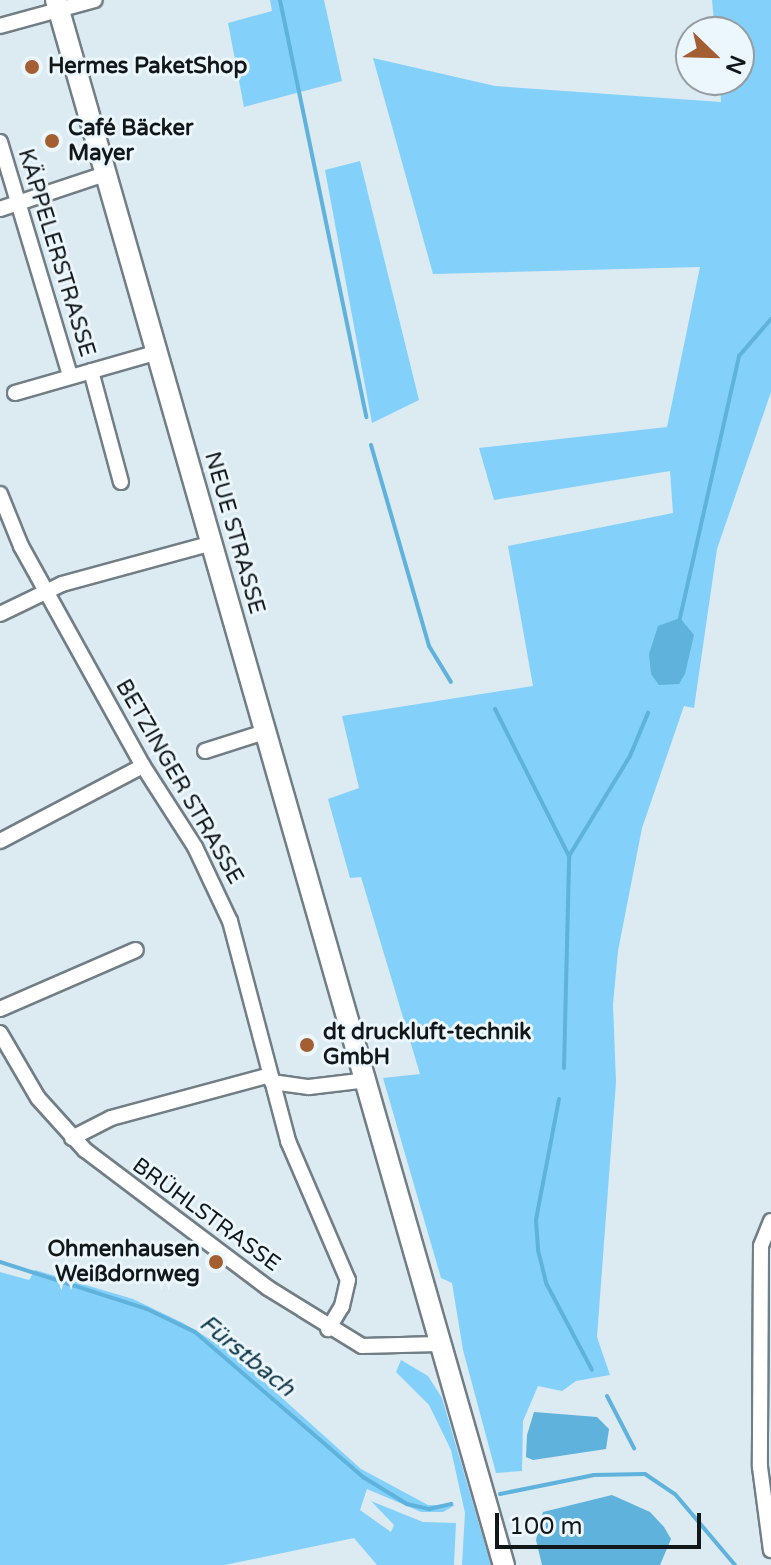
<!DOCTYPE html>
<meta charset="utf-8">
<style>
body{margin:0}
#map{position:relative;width:771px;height:1565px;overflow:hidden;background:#dceaf2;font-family:"Varela Round",sans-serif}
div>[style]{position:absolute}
.green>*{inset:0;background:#83d1fa}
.water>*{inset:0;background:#5eb2dc}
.stream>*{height:4px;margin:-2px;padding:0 2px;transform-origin:2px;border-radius:2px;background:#5eb2dc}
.roads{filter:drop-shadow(2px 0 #727e85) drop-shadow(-2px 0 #727e85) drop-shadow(0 2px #727e85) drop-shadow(0 -2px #727e85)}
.street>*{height:14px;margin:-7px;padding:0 7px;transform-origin:7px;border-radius:7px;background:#fff}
.secondary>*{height:20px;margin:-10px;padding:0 10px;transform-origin:10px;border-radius:10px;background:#fff}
.dots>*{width:22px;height:22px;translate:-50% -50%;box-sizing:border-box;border:4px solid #ecf7fd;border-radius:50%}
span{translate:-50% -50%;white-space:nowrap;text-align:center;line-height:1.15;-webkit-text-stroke:6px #ecf7fd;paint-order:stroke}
.poi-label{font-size:22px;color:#12171a;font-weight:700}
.left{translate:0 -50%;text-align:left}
.right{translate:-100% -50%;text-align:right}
.street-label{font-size:22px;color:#12171a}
.water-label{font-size:24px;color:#113749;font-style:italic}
.north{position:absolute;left:675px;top:16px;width:80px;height:80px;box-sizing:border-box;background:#ecf7fd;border:2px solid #959da2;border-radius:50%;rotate:113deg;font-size:22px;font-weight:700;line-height:32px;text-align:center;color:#12171a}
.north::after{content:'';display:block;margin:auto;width:28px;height:36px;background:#a35e31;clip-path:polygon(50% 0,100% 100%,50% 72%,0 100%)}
.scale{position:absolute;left:495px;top:1513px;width:206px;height:36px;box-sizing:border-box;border:4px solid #12171a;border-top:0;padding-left:10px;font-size:24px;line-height:28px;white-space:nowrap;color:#12171a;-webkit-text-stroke:6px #ecf7fd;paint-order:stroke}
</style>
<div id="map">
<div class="green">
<div style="clip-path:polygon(270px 0,324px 0,342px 81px,244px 107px,228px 23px,272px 11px)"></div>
<div style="clip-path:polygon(712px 0,771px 0,771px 392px,717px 549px,694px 708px,684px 706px,642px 828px,618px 951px,613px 1004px,616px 1082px,597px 1337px,610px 1375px,576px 1381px,562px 1391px,538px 1386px,523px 1421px,522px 1471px,496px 1473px,463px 1350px,452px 1283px,441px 1278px,383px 1078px,420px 1074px,361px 877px,350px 878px,328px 799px,359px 788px,342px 716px,533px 686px,508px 546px,673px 513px,670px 471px,494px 500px,479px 448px,667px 427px,700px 267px,433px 274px,373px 58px,495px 86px,721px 102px,720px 80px,739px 80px,739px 32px,715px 32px)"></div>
<div style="clip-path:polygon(360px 161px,419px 400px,372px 423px,325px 170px)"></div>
<div style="clip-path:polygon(35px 1270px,133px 1299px,183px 1323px,231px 1352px,361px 1469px,428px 1505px,455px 1505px,443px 1512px,421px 1512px,367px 1489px,360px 1510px,391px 1532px,394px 1525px,371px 1501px,423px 1522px,456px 1523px,454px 1565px,377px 1565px,354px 1538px,225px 1565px,0 1565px,0 1272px,29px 1280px)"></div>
<div style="clip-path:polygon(401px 1360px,428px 1376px,442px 1398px,491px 1565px,462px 1565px,465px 1513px,451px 1450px,429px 1405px,396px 1372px)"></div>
</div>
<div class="water">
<div style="clip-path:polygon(680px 618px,694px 635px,685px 674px,679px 684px,659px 685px,651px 674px,649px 654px,658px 626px)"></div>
<div style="clip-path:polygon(534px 1412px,597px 1417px,609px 1429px,606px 1449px,533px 1460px,526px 1457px,527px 1435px)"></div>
<div style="clip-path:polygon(612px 1495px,650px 1512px,664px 1527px,671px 1539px,660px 1565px,542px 1565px,536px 1540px,543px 1512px)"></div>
</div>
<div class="stream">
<div style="left:280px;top:0;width:426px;rotate:78.3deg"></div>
<div style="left:371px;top:445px;width:209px;rotate:73.9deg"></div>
<div style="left:429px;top:646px;width:42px;rotate:58.6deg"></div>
<div style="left:680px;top:618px;width:269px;rotate:-77.3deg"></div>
<div style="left:739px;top:356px;width:49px;rotate:-49.1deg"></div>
<div style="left:495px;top:709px;width:165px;rotate:63.3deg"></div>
<div style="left:564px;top:1068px;width:212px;rotate:-88.6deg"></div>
<div style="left:569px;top:856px;width:117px;rotate:-58.6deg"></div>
<div style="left:630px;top:756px;width:47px;rotate:-67.3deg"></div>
<div style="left:559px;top:1099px;width:123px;rotate:100.8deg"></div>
<div style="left:536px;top:1220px;width:30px;rotate:86deg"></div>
<div style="left:538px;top:1250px;width:34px;rotate:76deg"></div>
<div style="left:546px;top:1283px;width:98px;rotate:62.1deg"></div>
<div style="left:0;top:1262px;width:154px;rotate:17.7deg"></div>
<div style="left:147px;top:1309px;width:53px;rotate:25.6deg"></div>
<div style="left:195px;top:1332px;width:222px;rotate:40.8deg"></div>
<div style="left:363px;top:1477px;width:52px;rotate:31.5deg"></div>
<div style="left:407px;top:1504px;width:23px;rotate:13deg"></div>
<div style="left:429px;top:1509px;width:23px;rotate:-13deg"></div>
<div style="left:607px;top:1396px;width:59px;rotate:62.6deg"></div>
<div style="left:500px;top:1494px;width:96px;rotate:-11.4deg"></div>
<div style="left:594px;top:1475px;width:51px;rotate:-1.1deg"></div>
<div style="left:645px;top:1474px;width:36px;rotate:34deg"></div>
<div style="left:675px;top:1494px;width:93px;rotate:49.8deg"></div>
</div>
<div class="roads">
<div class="street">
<div style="left:0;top:26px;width:98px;rotate:-15.3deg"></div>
<div style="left:0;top:142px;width:244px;rotate:73.3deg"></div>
<div style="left:0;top:209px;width:111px;rotate:-18.4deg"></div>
<div style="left:91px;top:371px;width:115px;rotate:74.9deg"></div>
<div style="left:15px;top:393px;width:149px;rotate:-16deg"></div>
<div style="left:0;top:494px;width:56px;rotate:68deg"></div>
<div style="left:21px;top:546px;width:252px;rotate:61deg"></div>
<div style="left:143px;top:766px;width:96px;rotate:57.3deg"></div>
<div style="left:195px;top:847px;width:82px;rotate:64.7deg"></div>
<div style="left:230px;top:921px;width:228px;rotate:75.2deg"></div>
<div style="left:288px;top:1141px;width:151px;rotate:66.7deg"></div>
<div style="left:348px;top:1280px;width:27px;rotate:103deg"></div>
<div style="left:342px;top:1306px;width:27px;rotate:121deg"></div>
<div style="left:0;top:614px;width:69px;rotate:-25.8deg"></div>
<div style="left:62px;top:584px;width:156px;rotate:-15.2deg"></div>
<div style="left:205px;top:751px;width:63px;rotate:-17.6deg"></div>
<div style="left:0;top:841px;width:161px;rotate:-27.7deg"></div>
<div style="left:0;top:1009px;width:148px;rotate:-23.5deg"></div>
<div style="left:0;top:1033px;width:75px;rotate:59.7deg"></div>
<div style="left:38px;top:1098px;width:70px;rotate:47.9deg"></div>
<div style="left:85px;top:1150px;width:229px;rotate:37deg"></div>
<div style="left:268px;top:1288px;width:110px;rotate:31.7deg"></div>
<div style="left:362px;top:1346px;width:77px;rotate:-1.5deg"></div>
<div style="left:272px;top:1082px;width:37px;rotate:8deg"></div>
<div style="left:309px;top:1087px;width:59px;rotate:-6.8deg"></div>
<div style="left:72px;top:1138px;width:44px;rotate:-27.1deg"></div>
<div style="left:111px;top:1118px;width:165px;rotate:-15.1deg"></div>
<div style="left:771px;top:1221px;width:27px;rotate:112deg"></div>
<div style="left:761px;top:1246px;width:221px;rotate:90.3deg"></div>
<div style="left:760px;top:1467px;width:84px;rotate:82.5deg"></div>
</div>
<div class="secondary">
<div style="left:56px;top:0;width:1628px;rotate:74.03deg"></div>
</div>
</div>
<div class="dots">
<div style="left:32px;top:67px;background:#a35e31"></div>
<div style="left:52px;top:141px;background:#a35e31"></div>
<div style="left:307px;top:1045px;background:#a35e31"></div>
<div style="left:216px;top:1262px;background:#a35e31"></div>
</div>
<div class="poi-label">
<span class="left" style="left:48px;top:67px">Hermes PaketShop</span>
<span class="left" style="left:68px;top:141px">Café Bäcker<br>Mayer</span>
<span class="left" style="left:323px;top:1045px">dt druckluft-technik<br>GmbH</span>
<span class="right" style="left:200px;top:1262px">Ohmenhausen<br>Weißdornweg</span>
</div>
<div class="street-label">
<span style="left:56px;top:253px;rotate:73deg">KÄPPELERSTRASSE</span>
<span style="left:234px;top:533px;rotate:74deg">NEUE STRASSE</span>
<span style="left:179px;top:782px;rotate:60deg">BETZINGER STRASSE</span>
<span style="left:206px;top:1215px;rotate:36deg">BRÜHLSTRASSE</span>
</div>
<div class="water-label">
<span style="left:247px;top:1356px;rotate:39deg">Fürstbach</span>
</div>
<div class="north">N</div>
<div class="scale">100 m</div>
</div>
